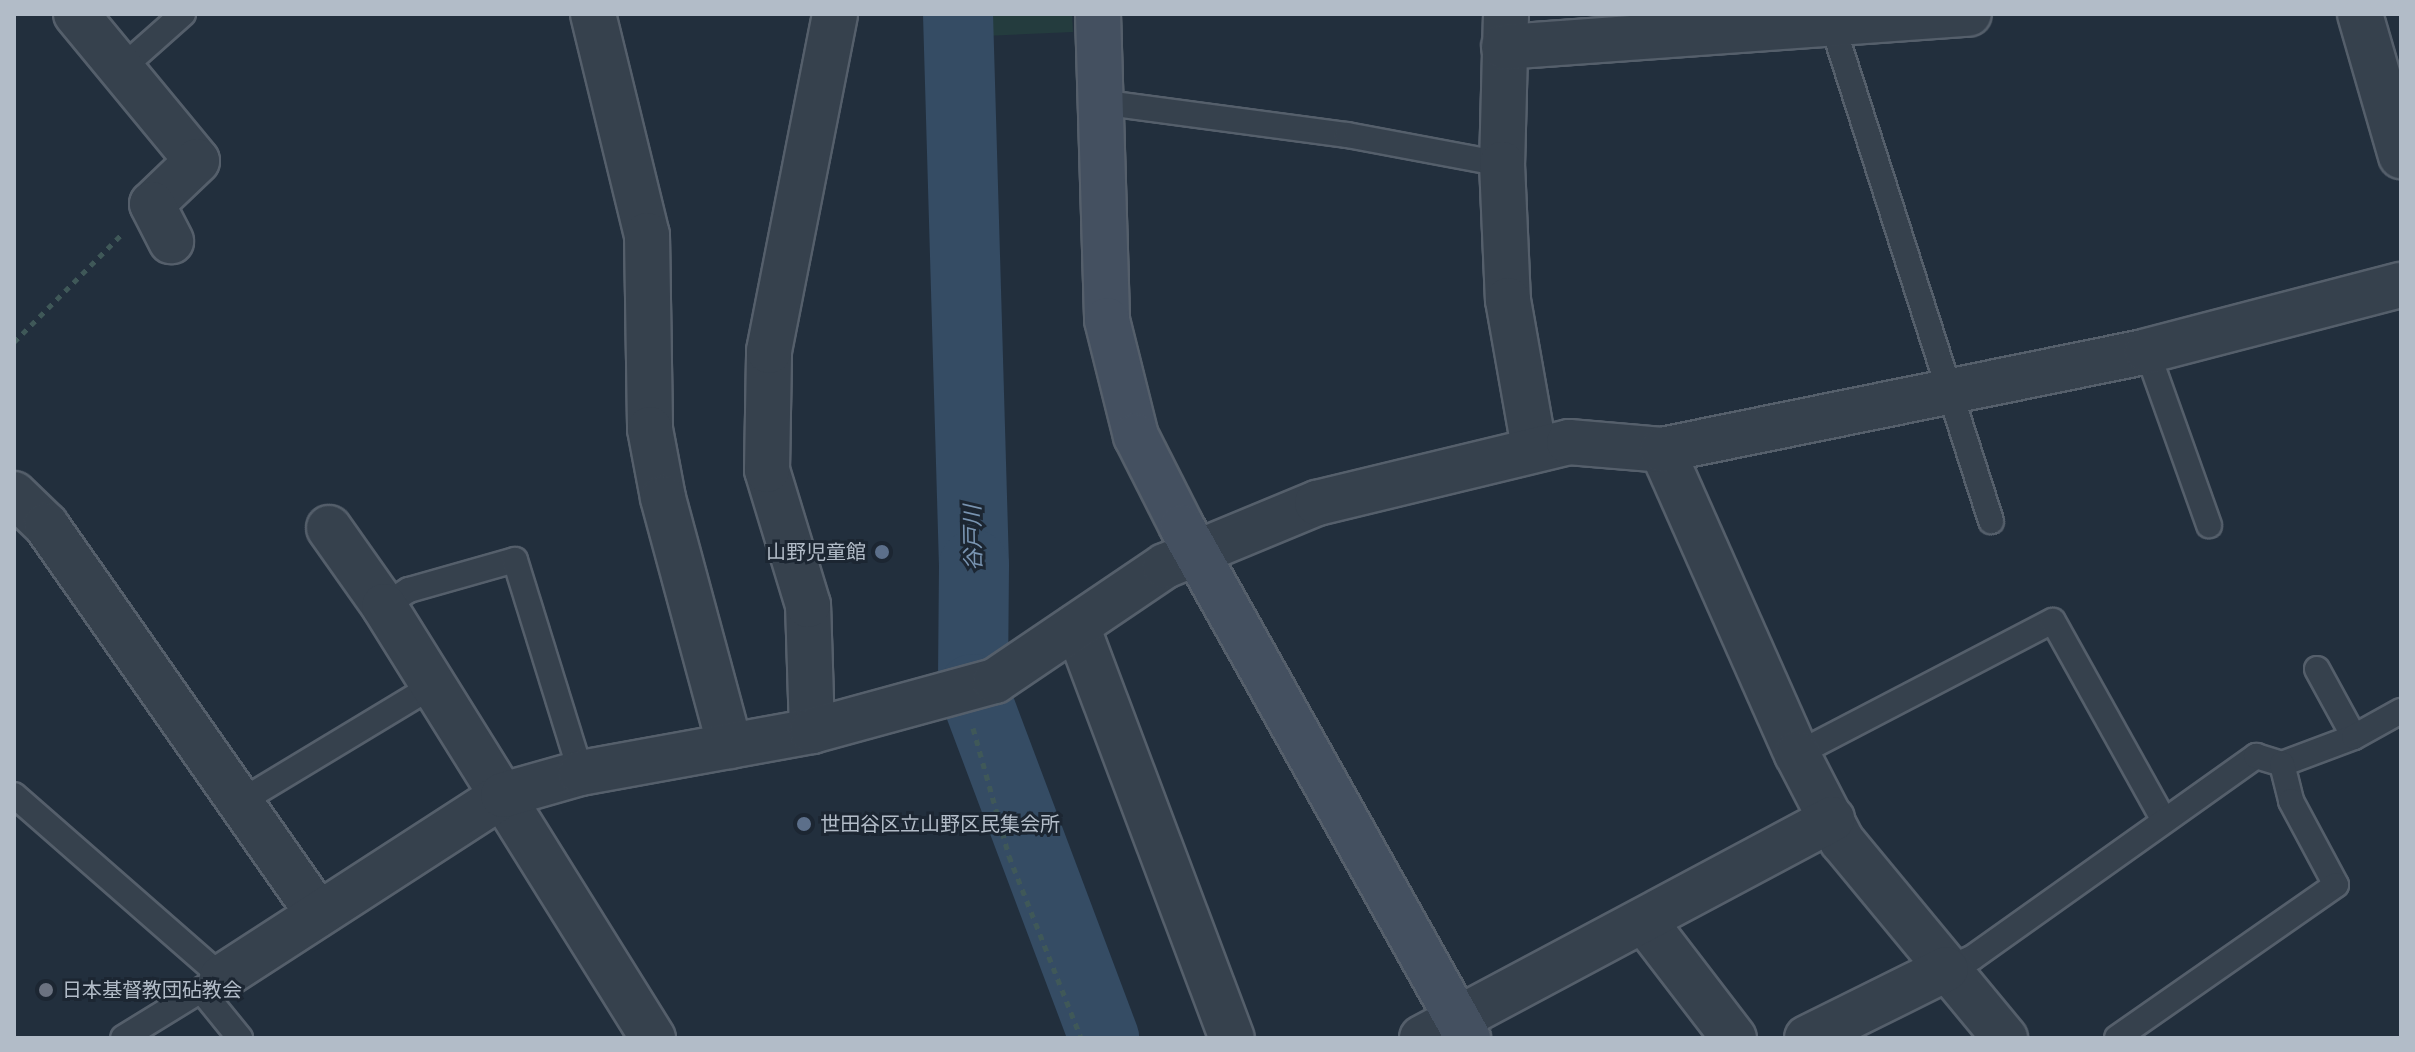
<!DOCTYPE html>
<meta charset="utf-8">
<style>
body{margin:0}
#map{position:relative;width:2415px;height:1052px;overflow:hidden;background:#222f3d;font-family:Raleway,"Noto Sans JP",sans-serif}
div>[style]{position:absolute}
.green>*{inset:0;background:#243c3e}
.river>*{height:70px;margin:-35px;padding:0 35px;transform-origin:35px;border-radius:35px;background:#354c64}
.path>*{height:5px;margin-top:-2.5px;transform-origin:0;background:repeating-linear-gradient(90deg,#3f5858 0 6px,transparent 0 12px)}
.roads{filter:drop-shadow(2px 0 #555f6b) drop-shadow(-2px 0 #555f6b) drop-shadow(0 2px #555f6b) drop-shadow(0 -2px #555f6b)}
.lane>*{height:24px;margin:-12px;padding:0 12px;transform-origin:12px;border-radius:12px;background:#36414d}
.street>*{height:44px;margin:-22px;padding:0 22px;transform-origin:22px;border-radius:22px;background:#36414d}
.secondary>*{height:44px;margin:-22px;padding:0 22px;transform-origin:22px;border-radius:22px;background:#445060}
.dots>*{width:22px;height:22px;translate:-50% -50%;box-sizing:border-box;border:4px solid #1c2632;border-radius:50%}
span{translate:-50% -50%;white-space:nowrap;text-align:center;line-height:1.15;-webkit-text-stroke:6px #1c2632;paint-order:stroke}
.poi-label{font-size:20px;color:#b2bcc8}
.right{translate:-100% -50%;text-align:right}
.left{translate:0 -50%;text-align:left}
.water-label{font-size:22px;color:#7994b1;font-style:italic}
.frame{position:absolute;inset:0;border:16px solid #b2bcc8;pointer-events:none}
</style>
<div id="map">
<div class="green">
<div style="clip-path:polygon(983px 14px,1072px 14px,1073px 32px,984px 36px)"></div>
</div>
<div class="river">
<div style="left:958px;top:14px;width:551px;rotate:88.34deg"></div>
<div style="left:974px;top:565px;width:124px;rotate:90.5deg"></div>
<div style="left:973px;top:689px;width:373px;rotate:69.4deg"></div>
</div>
<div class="path">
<div style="left:14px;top:342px;width:154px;rotate:-45deg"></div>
<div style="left:973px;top:728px;width:133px;rotate:74.3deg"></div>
<div style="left:1009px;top:856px;width:196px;rotate:68.4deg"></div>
</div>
<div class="roads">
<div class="lane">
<div style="left:1832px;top:23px;width:523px;rotate:72.29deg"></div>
<div style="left:121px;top:69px;width:83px;rotate:-41.6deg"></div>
<div style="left:1099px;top:102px;width:250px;rotate:7.6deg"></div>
<div style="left:1347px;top:135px;width:158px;rotate:10.6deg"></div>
<div style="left:2147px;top:351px;width:185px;rotate:70.4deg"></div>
<div style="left:384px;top:606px;width:30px;rotate:-33deg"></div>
<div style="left:409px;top:590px;width:110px;rotate:-15.8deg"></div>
<div style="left:515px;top:560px;width:223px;rotate:72.8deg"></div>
<div style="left:2317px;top:669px;width:77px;rotate:61.4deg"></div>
<div style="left:1797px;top:754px;width:288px;rotate:-27.5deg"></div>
<div style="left:2053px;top:621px;width:227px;rotate:60.9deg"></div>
<div style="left:2282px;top:764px;width:77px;rotate:-20.6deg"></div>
<div style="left:2354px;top:737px;width:54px;rotate:-29deg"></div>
<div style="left:14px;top:795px;width:276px;rotate:41.2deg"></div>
<div style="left:222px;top:977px;width:116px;rotate:148.4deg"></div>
<div style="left:240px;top:802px;width:227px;rotate:-31.1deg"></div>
<div style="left:1946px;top:969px;width:28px;rotate:-23deg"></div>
<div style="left:1972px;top:958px;width:349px;rotate:-35.4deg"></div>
<div style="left:2256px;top:756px;width:27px;rotate:17deg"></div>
<div style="left:2282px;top:764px;width:38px;rotate:76deg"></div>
<div style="left:2291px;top:801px;width:95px;rotate:61.8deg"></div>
<div style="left:2336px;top:885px;width:267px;rotate:145.1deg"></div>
<div style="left:201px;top:990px;width:62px;rotate:50.9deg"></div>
</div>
<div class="street">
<div style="left:76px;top:14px;width:190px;rotate:50.5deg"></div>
<div style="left:197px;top:161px;width:62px;rotate:136.3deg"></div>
<div style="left:152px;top:204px;width:42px;rotate:62.8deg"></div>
<div style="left:593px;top:14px;width:228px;rotate:76.3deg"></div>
<div style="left:647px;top:235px;width:194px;rotate:89.1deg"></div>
<div style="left:650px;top:429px;width:70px;rotate:79.3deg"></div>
<div style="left:663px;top:498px;width:257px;rotate:74.9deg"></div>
<div style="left:1506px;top:14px;width:150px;rotate:91.5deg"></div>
<div style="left:1502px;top:164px;width:136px;rotate:87.5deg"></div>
<div style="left:1508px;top:300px;width:150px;rotate:80deg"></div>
<div style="left:2360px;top:14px;width:148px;rotate:73.9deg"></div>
<div style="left:1504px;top:47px;width:466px;rotate:-4.1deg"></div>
<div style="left:1662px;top:450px;width:333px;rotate:66.1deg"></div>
<div style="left:1797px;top:754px;width:98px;rotate:62.7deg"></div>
<div style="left:1842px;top:841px;width:256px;rotate:50.4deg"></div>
<div style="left:14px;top:494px;width:45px;rotate:44.1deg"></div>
<div style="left:46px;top:525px;width:475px;rotate:55deg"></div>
<div style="left:329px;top:528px;width:95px;rotate:54.8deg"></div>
<div style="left:384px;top:606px;width:509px;rotate:58.09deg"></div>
<div style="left:1077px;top:626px;width:440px;rotate:69.4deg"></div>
<div style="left:812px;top:731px;width:126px;rotate:-91.8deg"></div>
<div style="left:808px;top:605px;width:141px;rotate:-106.9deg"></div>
<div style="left:767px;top:470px;width:119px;rotate:-89deg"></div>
<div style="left:769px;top:351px;width:343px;rotate:-78.9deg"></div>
<div style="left:1645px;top:922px;width:146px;rotate:52.5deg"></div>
<div style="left:222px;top:977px;width:335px;rotate:-32.9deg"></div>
<div style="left:503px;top:795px;width:81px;rotate:-15.8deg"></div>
<div style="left:581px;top:773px;width:235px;rotate:-10.3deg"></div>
<div style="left:812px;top:731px;width:190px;rotate:-15.3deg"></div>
<div style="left:995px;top:681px;width:205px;rotate:-34.1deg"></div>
<div style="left:1165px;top:566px;width:165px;rotate:-22.5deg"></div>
<div style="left:1317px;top:503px;width:259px;rotate:-13.6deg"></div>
<div style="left:1569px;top:442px;width:93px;rotate:4.9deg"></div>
<div style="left:1662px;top:450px;width:495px;rotate:-11.5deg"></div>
<div style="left:2147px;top:351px;width:262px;rotate:-14.6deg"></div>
<div style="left:1422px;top:1038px;width:465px;rotate:-28.1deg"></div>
<div style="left:1807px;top:1038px;width:155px;rotate:-26.4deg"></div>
</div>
<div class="secondary">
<div style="left:1098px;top:14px;width:306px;rotate:88.3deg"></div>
<div style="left:1107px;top:320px;width:120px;rotate:76deg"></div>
<div style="left:1136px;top:436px;width:102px;rotate:63.2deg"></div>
<div style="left:1182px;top:527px;width:586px;rotate:60.76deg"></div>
</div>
</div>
<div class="dots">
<div style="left:882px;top:552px;background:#5c6f8a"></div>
<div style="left:804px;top:824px;background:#5c6f8a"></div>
<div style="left:46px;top:990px;background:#6b7280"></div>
</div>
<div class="poi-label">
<span class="right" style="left:866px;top:552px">山野児童館</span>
<span class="left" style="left:820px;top:824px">世田谷区立山野区民集会所</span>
<span class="left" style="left:62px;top:990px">日本基督教団砧教会</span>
</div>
<div class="water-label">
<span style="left:973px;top:538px;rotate:-91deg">谷戸川</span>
</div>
<div class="frame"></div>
</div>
